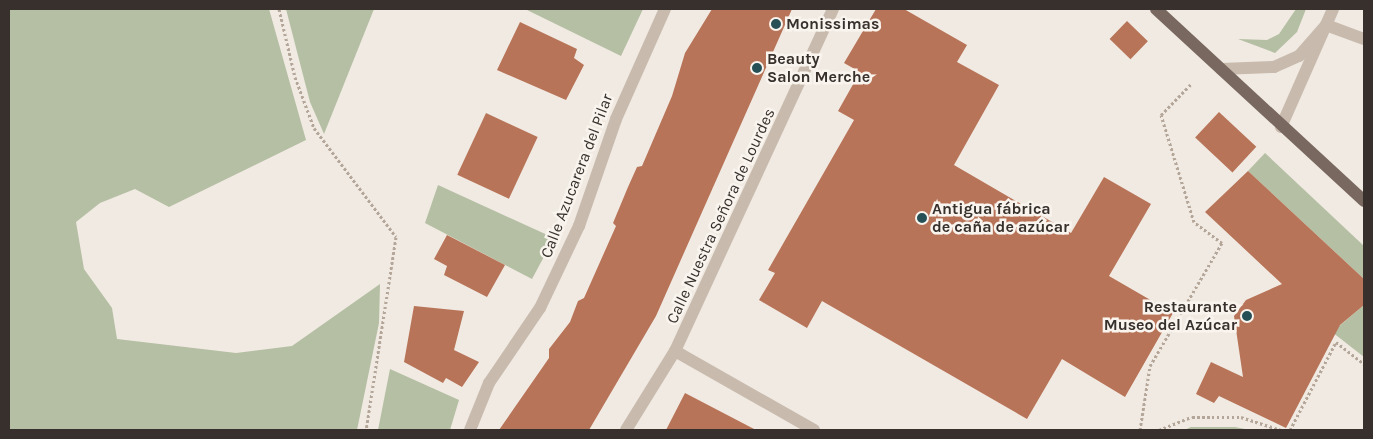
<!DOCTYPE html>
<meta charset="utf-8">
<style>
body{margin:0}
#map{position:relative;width:1373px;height:439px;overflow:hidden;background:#f1eae2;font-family:Karla,sans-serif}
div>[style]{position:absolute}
.green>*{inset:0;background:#b4bfa3}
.building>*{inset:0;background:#b87458;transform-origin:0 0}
.path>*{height:3px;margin-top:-1.5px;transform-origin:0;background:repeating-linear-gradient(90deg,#b4a699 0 2.5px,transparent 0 5px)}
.minor>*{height:12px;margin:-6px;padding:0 6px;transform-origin:6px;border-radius:6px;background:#c8bbae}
.major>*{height:12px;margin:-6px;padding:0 6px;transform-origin:6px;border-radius:6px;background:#78685f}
.dots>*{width:14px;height:14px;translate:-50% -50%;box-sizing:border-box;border:2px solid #f9f4ee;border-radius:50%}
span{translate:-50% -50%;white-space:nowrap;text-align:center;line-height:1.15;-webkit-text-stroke:5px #f9f4ee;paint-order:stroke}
.poi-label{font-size:16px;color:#38302c;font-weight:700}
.left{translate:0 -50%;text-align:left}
.right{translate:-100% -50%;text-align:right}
.street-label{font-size:16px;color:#38302c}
.frame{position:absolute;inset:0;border:10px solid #38302c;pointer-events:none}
</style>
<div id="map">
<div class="green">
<div style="clip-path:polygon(9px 9px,269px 9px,306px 140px,169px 207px,135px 189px,100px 203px,76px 222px,84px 269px,112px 308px,117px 339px,236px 353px,292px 346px,380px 284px,379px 323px,357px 430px,9px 430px)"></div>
<div style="clip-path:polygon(286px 9px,374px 9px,324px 134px,310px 102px)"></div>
<div style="clip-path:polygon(525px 9px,643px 9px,621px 56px)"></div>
<div style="clip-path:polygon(1296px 9px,1306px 9px,1297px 32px,1275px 53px,1238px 39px,1267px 40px,1279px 34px)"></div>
<div style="clip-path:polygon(1265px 153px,1364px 246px,1364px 279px,1248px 171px)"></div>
<div style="clip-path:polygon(438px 185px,554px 238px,532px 279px,425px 223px)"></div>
<div style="clip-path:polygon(1364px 305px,1364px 357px,1332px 332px)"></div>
<div style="clip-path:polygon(390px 369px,459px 400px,450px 430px,378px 430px)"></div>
<div style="clip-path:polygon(1191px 427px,1235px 427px,1250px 430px,1184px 430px)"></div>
</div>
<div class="building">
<div style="clip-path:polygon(712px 9px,792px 9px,656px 316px,589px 430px,499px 430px,549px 358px,549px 349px,570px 322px,578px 301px,584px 298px,616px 226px,613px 223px,628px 187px,637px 167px,642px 166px,672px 96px,685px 53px)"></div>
<div style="clip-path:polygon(876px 9px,904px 9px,967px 45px,957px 62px,999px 85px,954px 165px,1071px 233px,1104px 177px,1151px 204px,1109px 276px,1173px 313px,1125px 397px,1062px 359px,1027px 419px,822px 301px,807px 328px,759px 300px,775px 273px,768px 270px,854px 120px,838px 111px,860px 72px,844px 63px)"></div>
<div style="left:1127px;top:21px;width:29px;height:25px;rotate:44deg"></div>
<div style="clip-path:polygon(520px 22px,577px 49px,574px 58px,584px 65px,566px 100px,497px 70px)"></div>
<div style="left:1219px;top:112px;width:51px;height:35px;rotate:43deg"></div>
<div style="left:486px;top:113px;width:57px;height:68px;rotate:25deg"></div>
<div style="clip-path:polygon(1248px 171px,1364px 279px,1364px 305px,1340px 325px,1286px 428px,1219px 396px,1214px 403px,1196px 394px,1211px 362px,1243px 377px,1234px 316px,1246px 300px,1282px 284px,1205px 212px)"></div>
<div style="clip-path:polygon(447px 235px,505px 265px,487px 297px,444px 275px,447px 266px,434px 259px)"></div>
<div style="clip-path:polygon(414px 306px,464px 311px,454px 350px,479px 362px,462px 387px,446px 378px,443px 383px,404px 362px)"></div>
<div style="clip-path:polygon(685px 393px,756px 430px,666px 430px)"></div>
</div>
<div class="path">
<div style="left:279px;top:9px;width:70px;rotate:76.8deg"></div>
<div style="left:295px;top:77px;width:54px;rotate:69.6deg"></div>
<div style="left:314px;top:128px;width:136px;rotate:53deg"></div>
<div style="left:396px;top:237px;width:195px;rotate:98.8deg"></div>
<div style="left:1140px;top:430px;width:65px;rotate:-81.1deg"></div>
<div style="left:1150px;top:366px;width:143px;rotate:-59.7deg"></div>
<div style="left:1222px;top:243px;width:35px;rotate:-143deg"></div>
<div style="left:1194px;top:222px;width:112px;rotate:-107.1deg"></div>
<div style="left:1161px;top:115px;width:43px;rotate:-45.9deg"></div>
<div style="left:1159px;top:430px;width:35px;rotate:-22deg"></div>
<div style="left:1192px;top:417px;width:49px"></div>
<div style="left:1241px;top:417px;width:42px;rotate:18deg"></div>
<div style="left:1290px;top:430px;width:99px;rotate:-62.4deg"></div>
<div style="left:1336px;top:342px;width:36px;rotate:38deg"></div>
<div style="left:1305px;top:430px;width:12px"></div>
</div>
<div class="minor">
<div style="left:1221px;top:69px;width:53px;rotate:-2.2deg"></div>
<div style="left:1274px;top:67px;width:27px;rotate:-24deg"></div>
<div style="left:1299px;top:56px;width:41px;rotate:-48.9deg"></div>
<div style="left:1326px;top:25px;width:40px;rotate:20.2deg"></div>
<div style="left:1281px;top:127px;width:129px;rotate:-66.2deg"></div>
<div style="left:675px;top:351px;width:160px;rotate:29.6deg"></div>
<div style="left:470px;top:430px;width:51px;rotate:-68deg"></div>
<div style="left:489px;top:383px;width:91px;rotate:-55.8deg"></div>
<div style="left:540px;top:308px;width:91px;rotate:-64.6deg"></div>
<div style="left:579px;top:226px;width:113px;rotate:-70.9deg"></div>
<div style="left:616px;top:119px;width:120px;rotate:-66deg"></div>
<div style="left:626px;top:430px;width:93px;rotate:-58.2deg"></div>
<div style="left:675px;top:351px;width:377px;rotate:-65.2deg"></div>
</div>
<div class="major">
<div style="left:1156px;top:9px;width:283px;rotate:42.7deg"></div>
</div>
<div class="dots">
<div style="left:776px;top:24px;background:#265055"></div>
<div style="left:757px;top:68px;background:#265055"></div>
<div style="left:922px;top:218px;background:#265055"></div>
<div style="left:1247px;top:316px;background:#265055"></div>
</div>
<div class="poi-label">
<span class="left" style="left:786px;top:24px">Monissimas</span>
<span class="left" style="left:767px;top:68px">Beauty<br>Salon Merche</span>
<span class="left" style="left:932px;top:218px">Antigua fábrica<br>de caña de azúcar</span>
<span class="right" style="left:1237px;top:316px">Restaurante<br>Museo del Azúcar</span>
</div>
<div class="street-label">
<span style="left:577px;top:176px;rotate:-69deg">Calle Azucarera del Pilar</span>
<span style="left:721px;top:216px;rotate:-65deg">Calle Nuestra Señora de Lourdes</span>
</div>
<div class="frame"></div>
</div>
